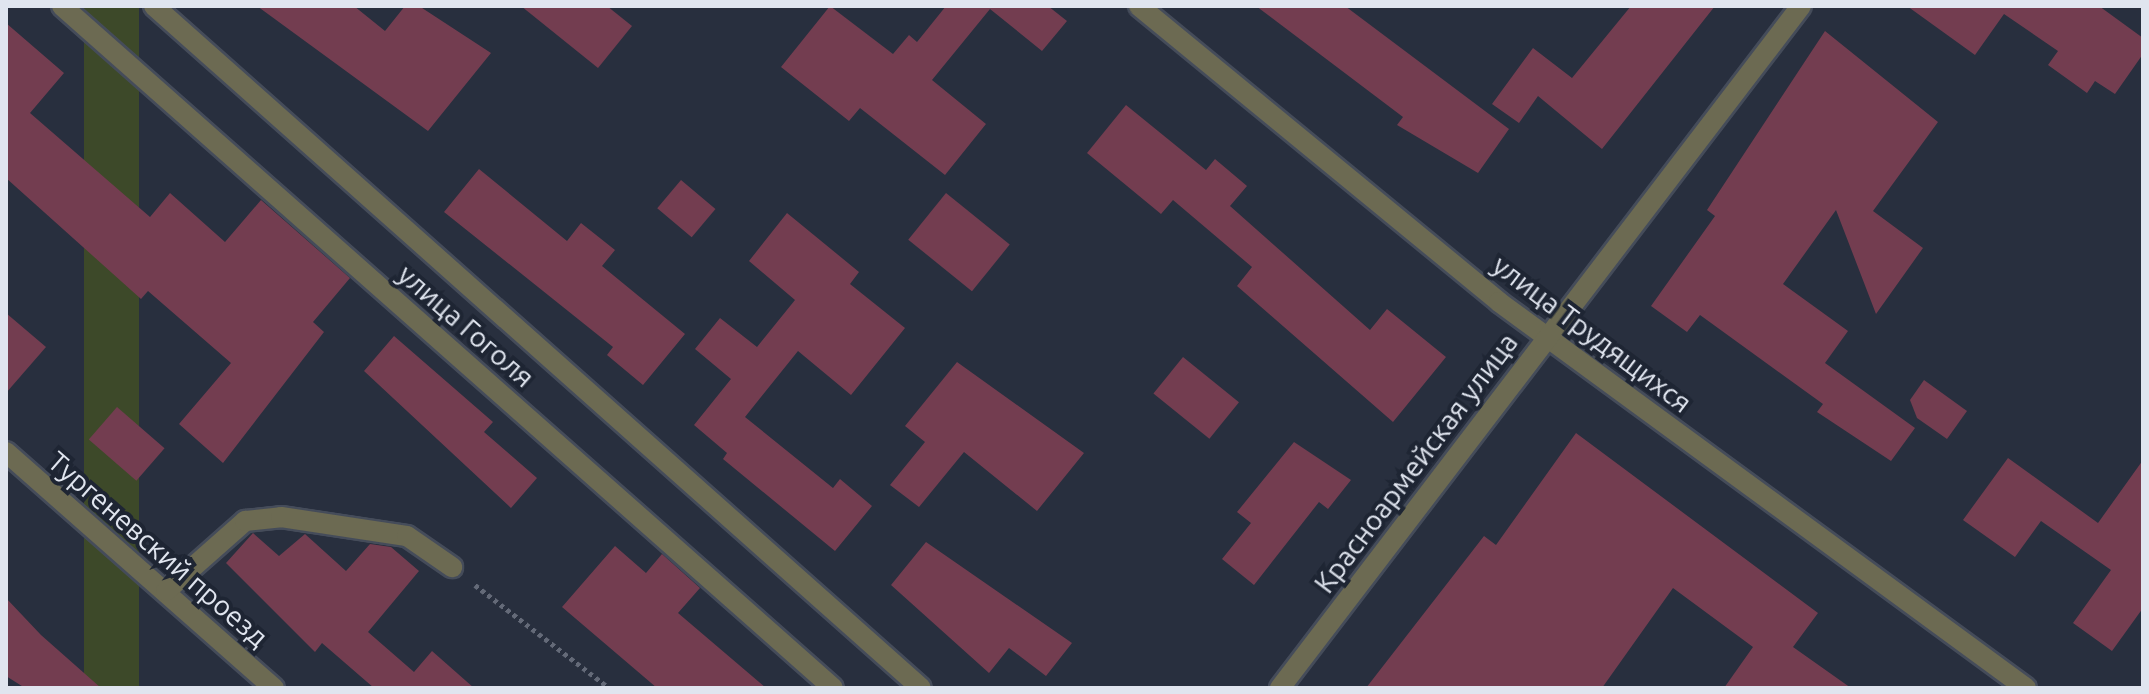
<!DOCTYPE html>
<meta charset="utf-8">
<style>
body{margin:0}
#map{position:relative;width:2149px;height:694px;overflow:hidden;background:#282f3e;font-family:Ubuntu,sans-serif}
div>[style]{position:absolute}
.green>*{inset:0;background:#3d4929;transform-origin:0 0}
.building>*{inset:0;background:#733d50;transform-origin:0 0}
.path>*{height:5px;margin-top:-2.5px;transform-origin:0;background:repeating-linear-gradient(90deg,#646a78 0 4px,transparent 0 8px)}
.roads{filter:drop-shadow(2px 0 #454c5a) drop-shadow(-2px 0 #454c5a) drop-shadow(0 2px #454c5a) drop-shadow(0 -2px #454c5a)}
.minor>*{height:20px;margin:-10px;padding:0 10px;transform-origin:10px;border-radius:10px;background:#6c6a52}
span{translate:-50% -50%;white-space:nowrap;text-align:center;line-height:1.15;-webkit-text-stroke:8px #1e2533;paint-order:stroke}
.street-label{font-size:28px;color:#e0e5ef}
.frame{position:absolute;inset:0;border:8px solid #e0e5ef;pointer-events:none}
</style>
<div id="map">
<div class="green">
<div style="left:84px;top:6px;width:55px;height:1026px"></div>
</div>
<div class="building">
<div style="clip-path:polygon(257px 6px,354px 6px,385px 31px,405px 6px,419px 6px,491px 53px,428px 131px)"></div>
<div style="clip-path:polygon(521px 6px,607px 6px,632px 26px,598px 68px)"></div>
<div style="clip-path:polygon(830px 6px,893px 54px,909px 35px,917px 42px,946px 6px,1048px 6px,1067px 21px,1042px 51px,990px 9px,932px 80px,986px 124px,945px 175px,860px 108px,849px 121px,781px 67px)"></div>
<div style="clip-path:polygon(1256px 6px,1345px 6px,1509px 129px,1478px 173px,1397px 125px,1403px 117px)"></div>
<div style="clip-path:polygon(1631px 6px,1715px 6px,1602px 149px,1538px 96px,1519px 123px,1492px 104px,1533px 48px,1572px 78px)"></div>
<div style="clip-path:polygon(1907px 6px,2099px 6px,2143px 38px,2143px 54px,2115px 94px,2095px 81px,2087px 93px,2048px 65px,2058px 51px,2004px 14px,1975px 55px)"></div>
<div style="clip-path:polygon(6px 23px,64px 73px,30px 113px,150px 217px,170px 193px,225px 242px,261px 200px,350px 278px,313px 322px,324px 332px,223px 463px,179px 424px,231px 363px,148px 291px,141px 299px,6px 178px)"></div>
<div style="clip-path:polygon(1825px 31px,1938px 122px,1873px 211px,1923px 248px,1876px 314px,1836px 210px,1783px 284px,1848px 331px,1825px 363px,1915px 428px,1891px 461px,1817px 412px,1823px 404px,1700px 315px,1687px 332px,1651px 306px,1715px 216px,1707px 210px)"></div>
<div style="clip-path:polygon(1126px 105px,1206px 170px,1215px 159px,1247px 186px,1230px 206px,1370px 330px,1387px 309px,1446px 357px,1393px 422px,1237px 286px,1252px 267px,1173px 200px,1161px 214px,1087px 153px)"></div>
<div style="clip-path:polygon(479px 169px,567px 241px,581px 223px,615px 250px,602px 266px,685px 334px,643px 385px,607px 355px,613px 347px,444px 212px)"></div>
<div style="left:681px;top:180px;width:45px;height:37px;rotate:40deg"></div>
<div style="left:946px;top:193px;width:82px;height:60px;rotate:39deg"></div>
<div style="clip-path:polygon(787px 213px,859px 272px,850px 284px,905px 328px,851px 395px,798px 351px,745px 417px,833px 488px,840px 479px,872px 506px,835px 551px,723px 459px,727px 453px,694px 425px,731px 379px,695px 349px,720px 318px,757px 347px,795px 300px,749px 261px)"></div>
<div style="clip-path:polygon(6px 313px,46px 347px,6px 393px)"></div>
<div style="clip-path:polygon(394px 336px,493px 422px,484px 432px,537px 478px,511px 508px,364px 371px)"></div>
<div style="left:1183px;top:357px;width:72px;height:47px;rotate:39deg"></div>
<div style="clip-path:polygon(957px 362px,1084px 453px,1037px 511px,964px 452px,919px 507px,890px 485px,925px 442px,905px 426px)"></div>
<div style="clip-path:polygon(1924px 380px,1967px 411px,1947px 439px,1917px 418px,1910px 400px)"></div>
<div style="left:117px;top:407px;width:63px;height:43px;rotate:41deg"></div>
<div style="clip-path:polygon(1576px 433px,1818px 613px,1793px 647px,1851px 688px,1724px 688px,1753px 647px,1673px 588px,1602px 688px,1366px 688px,1484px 536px,1496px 545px)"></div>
<div style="clip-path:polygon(1294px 442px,1351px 480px,1328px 509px,1319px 502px,1254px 585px,1222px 559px,1251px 523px,1237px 512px)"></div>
<div style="clip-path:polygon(2008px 458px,2098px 523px,2143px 460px,2143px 608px,2112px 651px,2073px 623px,2111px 570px,2041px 521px,2015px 557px,1963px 520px)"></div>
<div style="clip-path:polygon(253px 533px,279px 556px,305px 534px,346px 571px,370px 544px,391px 547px,419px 571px,368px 632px,414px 672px,432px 651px,474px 688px,374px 688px,322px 643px,315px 652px,226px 563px)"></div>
<div style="clip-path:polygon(926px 542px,1072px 643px,1046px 676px,1009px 648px,989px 673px,891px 585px)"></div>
<div style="clip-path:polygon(615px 546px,646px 573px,662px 554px,700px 588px,678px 613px,766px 688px,657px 688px,562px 607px)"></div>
<div style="clip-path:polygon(6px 598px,41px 635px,101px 688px,25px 688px,6px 676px)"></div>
</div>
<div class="path">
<div style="left:475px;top:585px;width:169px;rotate:37.5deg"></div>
</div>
<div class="roads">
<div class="minor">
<div style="left:62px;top:6px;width:1029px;rotate:41.49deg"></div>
<div style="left:154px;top:6px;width:1026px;rotate:41.64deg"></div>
<div style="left:1139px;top:6px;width:466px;rotate:39.4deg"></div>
<div style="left:1499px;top:302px;width:653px;rotate:36.22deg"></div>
<div style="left:6px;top:452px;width:357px;rotate:41.4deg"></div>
<div style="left:166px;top:591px;width:106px;rotate:-41.5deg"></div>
<div style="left:245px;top:521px;width:36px;rotate:-6deg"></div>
<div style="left:281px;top:517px;width:127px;rotate:8.6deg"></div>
<div style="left:407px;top:536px;width:55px;rotate:34.6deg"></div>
<div style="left:1280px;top:688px;width:858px;rotate:-52.62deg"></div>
</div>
</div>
<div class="street-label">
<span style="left:466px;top:326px;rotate:41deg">улица Гоголя</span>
<span style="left:1592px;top:334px;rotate:37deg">улица Трудящихся</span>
<span style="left:1416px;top:463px;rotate:-53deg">Красноармейская улица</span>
<span style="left:158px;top:549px;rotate:41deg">Тургеневский проезд</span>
</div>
<div class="frame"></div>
</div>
